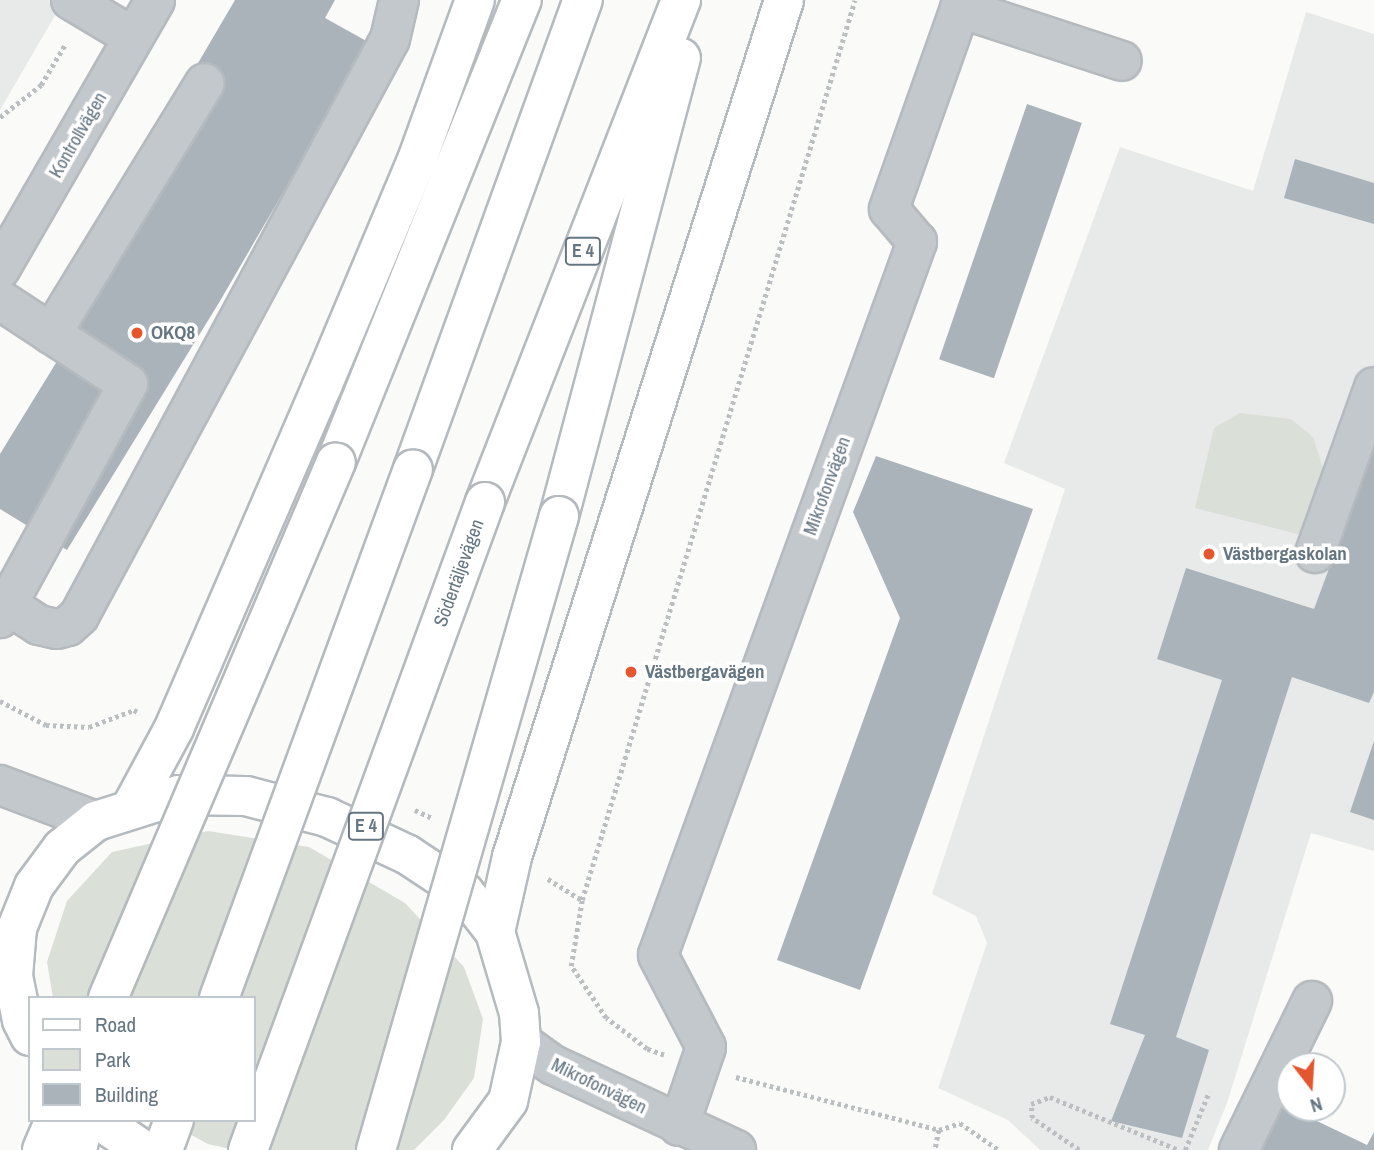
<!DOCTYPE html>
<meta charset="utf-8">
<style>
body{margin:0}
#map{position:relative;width:1374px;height:1150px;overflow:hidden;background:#fafaf8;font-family:"Archivo Narrow",sans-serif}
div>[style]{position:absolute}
.built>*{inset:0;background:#e8e9e9}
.green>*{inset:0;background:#dadfd7}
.building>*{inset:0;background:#aab3b9;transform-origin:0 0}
.path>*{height:4.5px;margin-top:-2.25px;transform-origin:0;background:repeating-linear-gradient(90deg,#bbbfc2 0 3.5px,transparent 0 7px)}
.roads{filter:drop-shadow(2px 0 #b5babe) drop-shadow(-2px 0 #b5babe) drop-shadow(0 2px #b5babe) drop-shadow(0 -2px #b5babe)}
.minor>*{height:38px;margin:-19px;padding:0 19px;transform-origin:19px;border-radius:19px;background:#c3c8cc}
.major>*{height:38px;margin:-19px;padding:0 19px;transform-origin:19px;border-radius:19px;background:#fff}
.highway>*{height:38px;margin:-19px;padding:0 19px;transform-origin:19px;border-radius:19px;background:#fff}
.bridges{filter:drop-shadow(2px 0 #b4b9bd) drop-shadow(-2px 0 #b4b9bd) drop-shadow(0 2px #b4b9bd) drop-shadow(0 -2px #b4b9bd)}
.highway-bridge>*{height:38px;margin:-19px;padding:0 19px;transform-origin:19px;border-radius:19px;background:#fff}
.dots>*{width:19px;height:19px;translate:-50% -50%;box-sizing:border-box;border:4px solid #fff;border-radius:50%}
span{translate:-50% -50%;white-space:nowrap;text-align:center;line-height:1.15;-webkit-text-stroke:7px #fff;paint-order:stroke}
.shield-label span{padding:2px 5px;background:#fff;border:2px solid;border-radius:5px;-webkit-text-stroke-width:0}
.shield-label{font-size:18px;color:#657683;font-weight:700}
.street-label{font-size:19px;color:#657683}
.poi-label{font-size:19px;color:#657683;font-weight:700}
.left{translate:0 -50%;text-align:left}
.legend{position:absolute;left:28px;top:996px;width:228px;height:126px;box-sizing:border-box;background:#fff;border:2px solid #c1c8cd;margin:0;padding:9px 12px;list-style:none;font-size:21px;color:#657683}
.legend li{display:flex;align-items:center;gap:14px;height:35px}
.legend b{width:35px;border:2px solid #c1c8cd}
.north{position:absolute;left:1276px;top:1052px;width:70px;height:70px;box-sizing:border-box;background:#fff;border:2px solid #c1c8cd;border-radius:50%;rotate:163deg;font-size:19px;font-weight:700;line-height:28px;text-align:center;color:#657683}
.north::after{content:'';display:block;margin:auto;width:24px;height:32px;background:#e4572e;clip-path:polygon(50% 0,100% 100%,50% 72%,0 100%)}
</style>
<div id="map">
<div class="built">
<div style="clip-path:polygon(0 0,64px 0,0 110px)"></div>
<div style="clip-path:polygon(1306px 12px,1374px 34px,1374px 851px,1311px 833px,1227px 1103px,1208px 1150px,1040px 1150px,1008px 1120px,938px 1088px,987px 943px,976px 916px,932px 894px,1065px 489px,1004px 463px,1120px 147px,1253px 191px)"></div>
</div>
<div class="green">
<div style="clip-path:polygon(1240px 413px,1291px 419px,1313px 437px,1323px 468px,1305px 536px,1195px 508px,1214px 428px)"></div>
<div style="clip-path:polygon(208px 831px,309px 847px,405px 903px,464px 967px,483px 1019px,474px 1078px,444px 1120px,414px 1150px,235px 1150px,208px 1144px,164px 1120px,254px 1120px,254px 998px,53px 998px,47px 962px,67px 901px,112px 852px)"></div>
</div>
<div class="building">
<div style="clip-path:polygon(235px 0,335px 0,325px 18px,370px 43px,220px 301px,67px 550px,0 509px,0 454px,222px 93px,191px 75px)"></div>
<div style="left:1027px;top:104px;width:58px;height:270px;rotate:19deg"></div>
<div style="clip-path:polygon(1295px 159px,1374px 183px,1374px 224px,1284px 198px)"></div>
<div style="clip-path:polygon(1374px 448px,1374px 692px,1369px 703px,1292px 677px,1176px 1037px,1209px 1050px,1182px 1138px,1111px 1121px,1145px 1035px,1110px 1024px,1222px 680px,1157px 659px,1186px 568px,1314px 609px)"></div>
<div style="clip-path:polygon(876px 456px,1033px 509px,860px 990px,777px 960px,900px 618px,853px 512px)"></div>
<div style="clip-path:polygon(1374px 741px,1374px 820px,1350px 812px)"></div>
<div style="clip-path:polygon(1273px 1100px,1367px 1145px,1374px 1132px,1374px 1150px,1250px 1150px)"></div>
</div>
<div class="path">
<div style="left:0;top:117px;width:52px;rotate:-38deg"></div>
<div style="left:41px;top:85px;width:49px;rotate:-59.2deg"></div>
<div style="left:0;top:701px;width:52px;rotate:27.6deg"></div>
<div style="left:46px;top:725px;width:43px;rotate:2.7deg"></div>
<div style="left:89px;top:727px;width:48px;rotate:-20.7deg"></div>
<div style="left:134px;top:710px;width:7px;rotate:27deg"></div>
<div style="left:415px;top:810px;width:19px;rotate:25deg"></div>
<div style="left:548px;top:879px;width:40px;rotate:32deg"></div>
<div style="left:664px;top:1055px;width:18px;rotate:-161deg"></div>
<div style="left:647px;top:1049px;width:51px;rotate:-142.9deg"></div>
<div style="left:606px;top:1018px;width:63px;rotate:-123.9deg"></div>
<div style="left:571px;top:966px;width:67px;rotate:-80.5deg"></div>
<div style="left:582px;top:900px;width:940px;rotate:-73.13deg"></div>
<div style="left:736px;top:1077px;width:210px;rotate:14.6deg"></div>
<div style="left:939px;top:1130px;width:20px;rotate:101deg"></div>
<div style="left:939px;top:1130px;width:22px;rotate:-18deg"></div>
<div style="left:960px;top:1123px;width:47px;rotate:34.7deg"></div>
<div style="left:1079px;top:1150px;width:57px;rotate:-145.8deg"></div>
<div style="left:1032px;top:1118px;width:14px;rotate:-94deg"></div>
<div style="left:1031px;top:1104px;width:20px;rotate:-20deg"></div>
<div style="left:1050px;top:1097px;width:139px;rotate:22.3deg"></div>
<div style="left:1185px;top:1150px;width:63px;rotate:-67.5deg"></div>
</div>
<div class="roads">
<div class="minor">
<div style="left:71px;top:0;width:72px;rotate:30.8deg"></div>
<div style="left:0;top:269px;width:310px;rotate:-60deg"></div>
<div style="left:0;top:300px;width:153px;rotate:33.3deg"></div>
<div style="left:128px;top:384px;width:267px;rotate:118.7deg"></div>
<div style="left:51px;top:334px;width:294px;rotate:-58.5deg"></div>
<div style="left:1315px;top:553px;width:176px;rotate:-70.4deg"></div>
<div style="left:8px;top:605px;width:37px;rotate:33deg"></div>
<div style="left:39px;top:625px;width:18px;rotate:13deg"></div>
<div style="left:57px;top:629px;width:11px;rotate:-15deg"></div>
<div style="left:68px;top:626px;width:15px;rotate:-42deg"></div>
<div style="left:79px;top:616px;width:655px;rotate:-61.68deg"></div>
<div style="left:390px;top:39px;width:40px;rotate:-77deg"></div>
<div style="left:0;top:785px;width:103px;rotate:20.6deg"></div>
<div style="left:521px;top:1042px;width:39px;rotate:36deg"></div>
<div style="left:553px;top:1065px;width:202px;rotate:24.9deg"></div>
<div style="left:679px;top:1126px;width:83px;rotate:-71.1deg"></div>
<div style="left:706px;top:1047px;width:104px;rotate:-117.6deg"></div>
<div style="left:658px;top:955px;width:759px;rotate:-70.04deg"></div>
<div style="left:917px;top:242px;width:43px;rotate:-130.3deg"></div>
<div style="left:889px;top:209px;width:213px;rotate:-70.5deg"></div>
<div style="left:960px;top:8px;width:170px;rotate:18.1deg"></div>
<div style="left:1239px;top:1150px;width:166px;rotate:-63.9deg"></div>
</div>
<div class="major">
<div style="left:30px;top:1036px;width:18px;rotate:-117deg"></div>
<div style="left:22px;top:1020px;width:45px;rotate:-101.6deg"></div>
<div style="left:13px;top:976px;width:48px;rotate:-85.2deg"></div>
<div style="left:17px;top:928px;width:45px;rotate:-68deg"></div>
<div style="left:34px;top:886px;width:47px;rotate:-53.6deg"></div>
<div style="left:62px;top:848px;width:43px;rotate:-38.5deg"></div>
<div style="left:96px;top:821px;width:87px;rotate:-17.4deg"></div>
<div style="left:179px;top:795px;width:67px;rotate:0.9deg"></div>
<div style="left:246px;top:796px;width:84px;rotate:14.5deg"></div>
<div style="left:327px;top:817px;width:89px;rotate:25.1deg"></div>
<div style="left:408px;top:855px;width:67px;rotate:33.5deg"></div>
<div style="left:464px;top:892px;width:51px;rotate:52.2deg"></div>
<div style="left:495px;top:932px;width:84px;rotate:73.5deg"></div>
<div style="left:519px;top:1013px;width:29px;rotate:86deg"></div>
<div style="left:521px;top:1042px;width:60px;rotate:102.4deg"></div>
<div style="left:508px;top:1101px;width:61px;rotate:126.3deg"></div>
<div style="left:99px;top:1120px;width:53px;rotate:34.3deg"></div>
<div style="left:77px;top:1150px;width:31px;rotate:-77deg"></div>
</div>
<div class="highway">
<div style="left:336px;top:462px;width:498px;rotate:-68.1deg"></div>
<div style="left:413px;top:469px;width:499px;rotate:-70.1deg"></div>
<div style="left:485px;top:502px;width:539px;rotate:-68.67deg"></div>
<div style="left:559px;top:516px;width:474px;rotate:-75.1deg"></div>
<div style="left:131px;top:808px;width:91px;rotate:-61.7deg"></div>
<div style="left:174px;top:728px;width:373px;rotate:-66.6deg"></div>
<div style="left:322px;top:386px;width:245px;rotate:-67.2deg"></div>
<div style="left:417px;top:160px;width:170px;rotate:-70.1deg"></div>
<div style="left:495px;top:932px;width:77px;rotate:-77.2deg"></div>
<div style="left:512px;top:857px;width:899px;rotate:-72.39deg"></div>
<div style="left:42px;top:1150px;width:33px;rotate:-67deg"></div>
<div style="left:163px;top:1150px;width:32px;rotate:-70deg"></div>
</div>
</div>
<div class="bridges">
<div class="highway-bridge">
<div style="left:108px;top:998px;width:582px;rotate:-66.96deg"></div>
<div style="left:219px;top:998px;width:563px;rotate:-69.86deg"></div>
<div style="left:248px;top:1150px;width:690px;rotate:-69.91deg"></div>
<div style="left:376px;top:1150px;width:660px;rotate:-73.9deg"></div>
</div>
</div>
<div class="dots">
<div style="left:137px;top:333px;background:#e4572e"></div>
<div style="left:1209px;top:554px;background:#e4572e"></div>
<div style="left:631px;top:672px;background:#e4572e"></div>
</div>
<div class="shield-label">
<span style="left:583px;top:251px">E 4</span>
<span style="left:366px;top:826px">E 4</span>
</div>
<div class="street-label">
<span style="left:78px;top:135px;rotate:-60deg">Kontrollvägen</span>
<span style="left:827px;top:486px;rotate:-70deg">Mikrofonvägen</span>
<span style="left:459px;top:573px;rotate:-70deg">Södertäljevägen</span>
<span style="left:599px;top:1086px;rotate:26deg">Mikrofonvägen</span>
</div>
<div class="poi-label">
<span class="left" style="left:151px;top:333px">OKQ8</span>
<span class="left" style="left:1223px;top:554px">Västbergaskolan</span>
<span class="left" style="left:645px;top:672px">Västbergavägen</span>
</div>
<ul class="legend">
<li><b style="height:9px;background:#fff"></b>Road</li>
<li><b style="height:19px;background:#dadfd7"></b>Park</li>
<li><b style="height:19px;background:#aab3b9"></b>Building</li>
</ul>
<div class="north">N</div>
</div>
